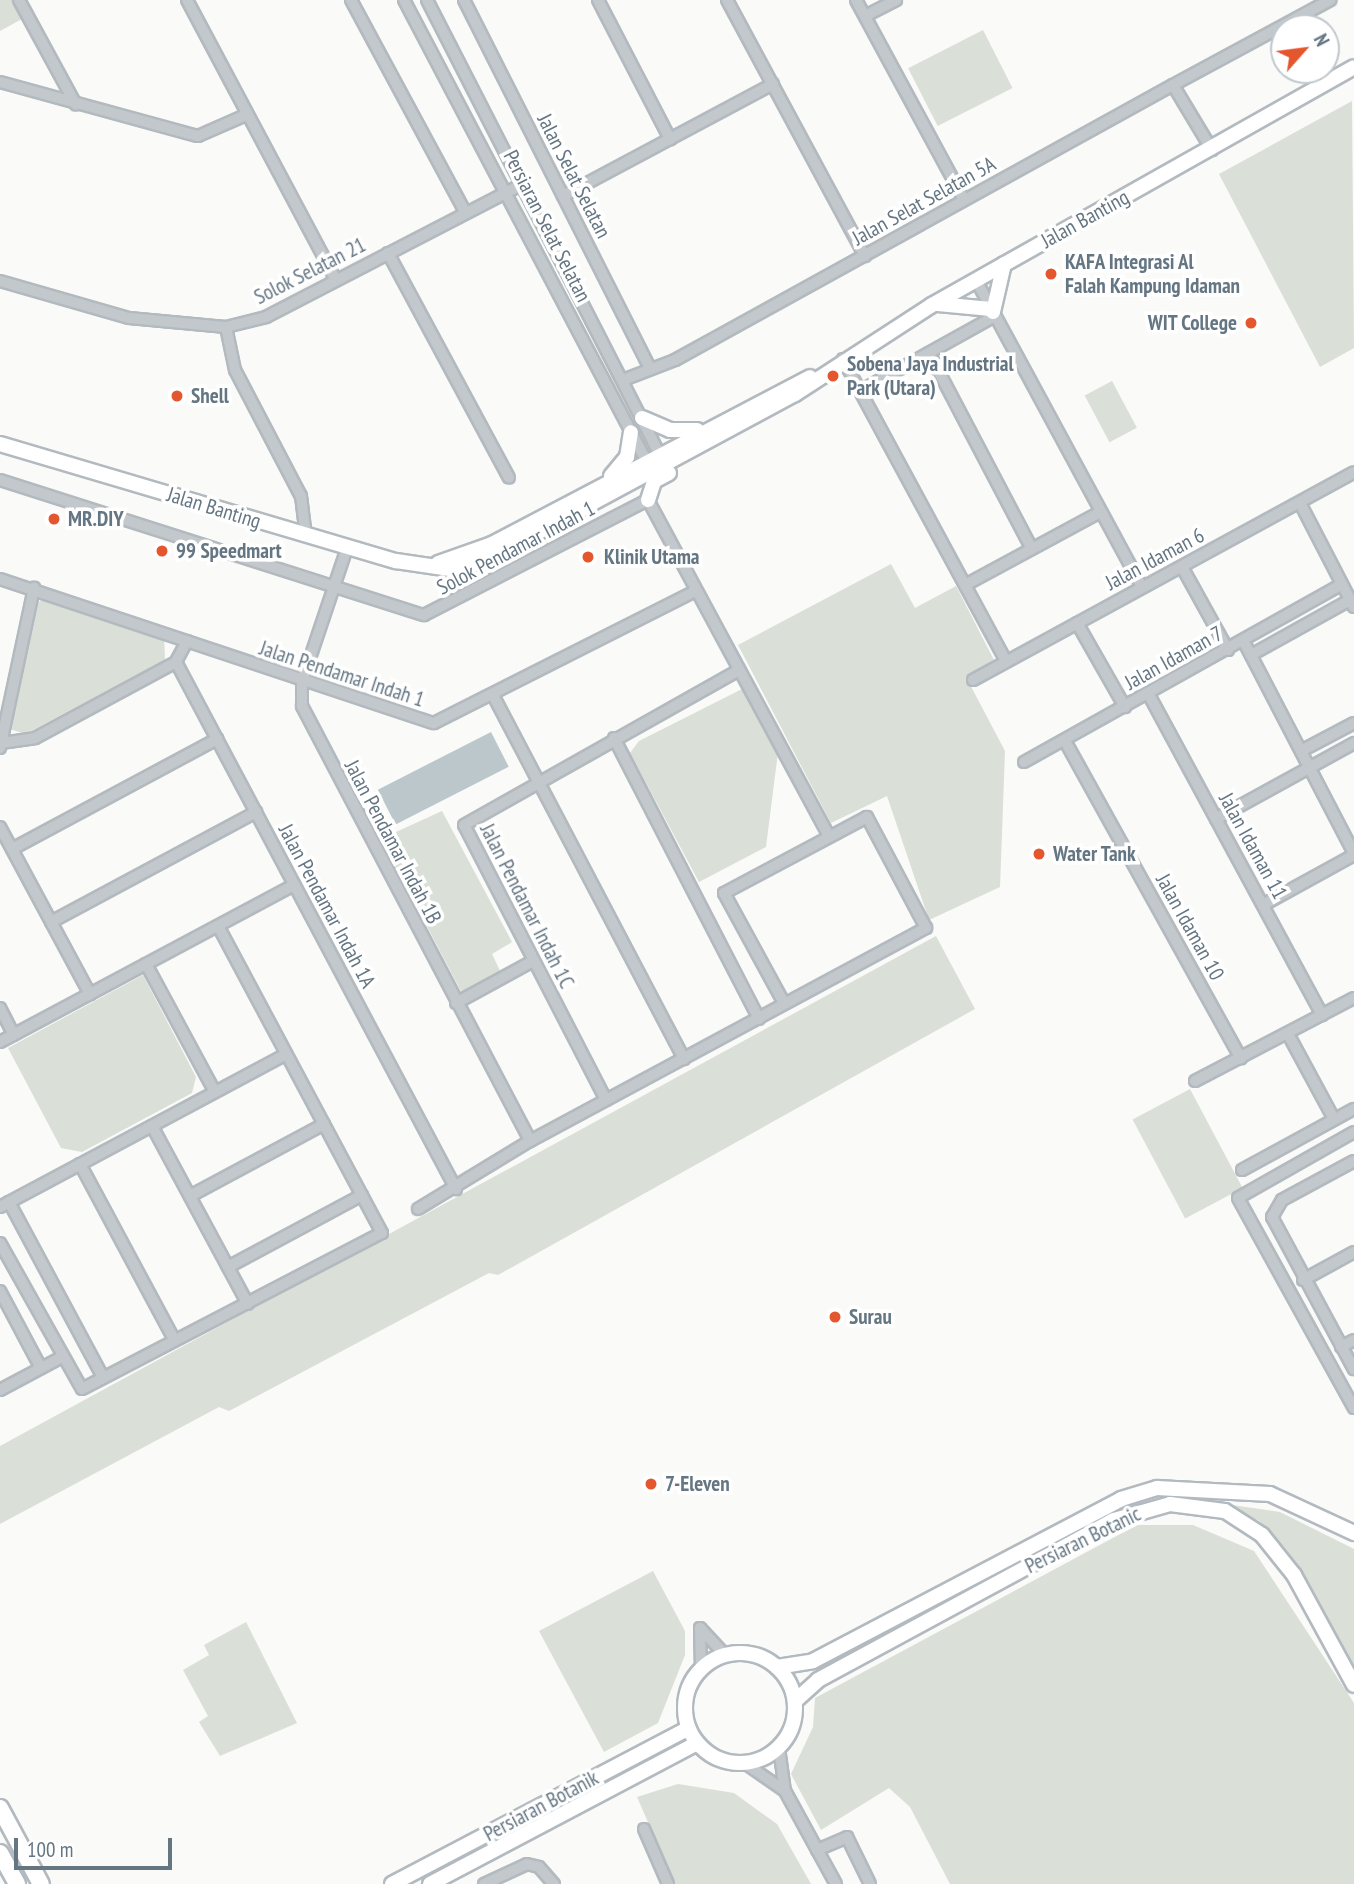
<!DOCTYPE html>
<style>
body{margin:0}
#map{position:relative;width:1354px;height:1884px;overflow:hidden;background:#fafaf8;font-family:"PT Sans Narrow",sans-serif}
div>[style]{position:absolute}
.green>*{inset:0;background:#dadfd7;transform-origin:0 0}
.water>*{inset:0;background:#bbc7cb;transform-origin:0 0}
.roads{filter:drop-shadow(2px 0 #b3babf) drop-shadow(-2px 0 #b3babf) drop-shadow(0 2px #b3babf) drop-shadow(0 -2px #b3babf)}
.minor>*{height:10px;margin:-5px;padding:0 5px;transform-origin:5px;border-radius:5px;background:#c3c8cc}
.secondary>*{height:14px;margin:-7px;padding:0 7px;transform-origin:7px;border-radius:7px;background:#fff}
.secondary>.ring{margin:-7px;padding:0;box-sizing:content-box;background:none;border:14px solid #fff;border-radius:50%}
.primary>*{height:16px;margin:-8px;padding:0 8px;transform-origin:8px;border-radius:8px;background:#fff}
.dots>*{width:19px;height:19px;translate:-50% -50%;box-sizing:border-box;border:4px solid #fff;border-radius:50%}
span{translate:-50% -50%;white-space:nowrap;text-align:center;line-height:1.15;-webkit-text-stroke:7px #fff;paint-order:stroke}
.street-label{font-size:21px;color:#657683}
.poi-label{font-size:21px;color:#657683;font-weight:700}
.left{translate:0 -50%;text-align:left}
.right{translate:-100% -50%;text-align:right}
.north{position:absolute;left:1270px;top:14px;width:70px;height:70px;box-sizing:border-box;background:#fff;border:2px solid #c1c8cd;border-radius:50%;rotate:62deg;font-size:19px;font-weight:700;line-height:28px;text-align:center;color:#657683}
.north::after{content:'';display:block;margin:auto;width:24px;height:32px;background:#e4572e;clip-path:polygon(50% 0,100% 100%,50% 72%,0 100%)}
.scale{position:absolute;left:14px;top:1838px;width:158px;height:32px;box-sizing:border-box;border:4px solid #657683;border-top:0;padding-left:9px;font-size:21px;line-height:24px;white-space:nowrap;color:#657683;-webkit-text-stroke:5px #fff;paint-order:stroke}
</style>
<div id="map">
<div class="green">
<div style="clip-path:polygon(0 0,12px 0,22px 19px,0 31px)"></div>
<div style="left:983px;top:30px;width:65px;height:84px;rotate:63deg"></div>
<div style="clip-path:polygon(1352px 101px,1354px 348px,1320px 367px,1219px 174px)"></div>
<div style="left:1112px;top:381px;width:53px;height:31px;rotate:62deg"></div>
<div style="clip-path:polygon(891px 564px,915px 608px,956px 586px,994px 660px,966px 677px,1005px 751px,1000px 887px,929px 920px,887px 796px,831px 823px,738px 645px)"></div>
<div style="clip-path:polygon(49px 595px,164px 634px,165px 660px,25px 734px,10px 729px,36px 604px)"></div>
<div style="clip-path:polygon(744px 688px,778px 752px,766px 847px,699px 882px,630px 753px,639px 741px)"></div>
<div style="clip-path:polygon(442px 811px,512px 942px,492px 954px,502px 975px,463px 995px,388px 852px,396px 832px)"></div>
<div style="clip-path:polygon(936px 936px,975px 1009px,498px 1275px,489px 1273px,229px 1411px,219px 1407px,0 1524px,0 1446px)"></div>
<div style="clip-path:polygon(143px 975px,196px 1077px,192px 1093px,82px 1152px,61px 1148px,8px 1048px)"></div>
<div style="left:1190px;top:1089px;width:112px;height:65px;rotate:62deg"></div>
<div style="clip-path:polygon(1225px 1504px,1280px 1512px,1354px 1549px,1354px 1667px,1285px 1548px,1259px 1521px)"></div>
<div style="clip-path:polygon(1137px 1525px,1193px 1525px,1254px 1551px,1354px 1703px,1354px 1884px,950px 1884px,910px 1807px,889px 1788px,821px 1830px,791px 1774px,813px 1727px,815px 1698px)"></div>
<div style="clip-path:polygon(653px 1571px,685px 1631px,685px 1655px,658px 1723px,604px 1752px,539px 1631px)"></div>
<div style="clip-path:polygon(246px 1622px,297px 1723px,220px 1756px,199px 1722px,208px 1716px,183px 1670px,209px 1655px,204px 1645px)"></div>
<div style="clip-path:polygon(678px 1784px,734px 1793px,777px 1824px,811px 1884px,675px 1884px,637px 1797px)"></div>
</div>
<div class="water">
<div style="left:491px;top:732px;width:39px;height:127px;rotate:63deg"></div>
</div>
<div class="roads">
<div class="minor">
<div style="left:19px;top:0;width:119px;rotate:61.5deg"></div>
<div style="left:187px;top:0;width:317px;rotate:62deg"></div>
<div style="left:351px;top:0;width:241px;rotate:61.7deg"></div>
<div style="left:404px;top:0;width:526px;rotate:62.27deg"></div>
<div style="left:427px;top:0;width:516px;rotate:62.89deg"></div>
<div style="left:464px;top:0;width:413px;rotate:63.2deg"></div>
<div style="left:598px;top:0;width:157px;rotate:62.6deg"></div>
<div style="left:727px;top:0;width:291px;rotate:61.7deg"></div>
<div style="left:856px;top:0;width:227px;rotate:61.6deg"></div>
<div style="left:865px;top:16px;width:35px;rotate:-27deg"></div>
<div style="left:0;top:82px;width:205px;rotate:15.3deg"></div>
<div style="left:198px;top:136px;width:52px;rotate:-23.6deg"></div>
<div style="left:1173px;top:85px;width:179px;rotate:-28.4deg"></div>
<div style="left:563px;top:196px;width:238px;rotate:-28.1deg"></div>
<div style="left:388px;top:253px;width:255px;rotate:61.7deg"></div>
<div style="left:976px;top:280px;width:349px;rotate:61.6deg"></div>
<div style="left:0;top:281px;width:134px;rotate:16deg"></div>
<div style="left:129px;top:318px;width:97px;rotate:5.3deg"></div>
<div style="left:226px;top:327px;width:41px;rotate:-14deg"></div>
<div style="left:266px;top:317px;width:289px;rotate:-27.4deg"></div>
<div style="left:995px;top:316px;width:154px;rotate:150.9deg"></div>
<div style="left:860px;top:391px;width:307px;rotate:61.6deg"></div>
<div style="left:226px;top:327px;width:44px;rotate:78.2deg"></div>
<div style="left:235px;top:370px;width:142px;rotate:62.4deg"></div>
<div style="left:301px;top:496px;width:39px;rotate:83deg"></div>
<div style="left:929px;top:353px;width:221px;rotate:62.3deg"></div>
<div style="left:843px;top:359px;width:36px;rotate:62deg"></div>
<div style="left:623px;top:380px;width:56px;rotate:-21deg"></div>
<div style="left:675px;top:360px;width:569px;rotate:-28.91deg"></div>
<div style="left:1173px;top:85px;width:76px;rotate:59deg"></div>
<div style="left:0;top:480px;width:445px;rotate:17.7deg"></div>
<div style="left:424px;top:615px;width:252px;rotate:-27.2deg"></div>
<div style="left:648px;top:500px;width:382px;rotate:61.7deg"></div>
<div style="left:1300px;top:503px;width:117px;rotate:62.6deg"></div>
<div style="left:347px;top:548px;width:141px;rotate:108.6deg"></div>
<div style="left:302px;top:682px;width:24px;rotate:90deg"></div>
<div style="left:302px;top:706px;width:491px;rotate:62.3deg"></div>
<div style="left:1182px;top:567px;width:95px;rotate:61deg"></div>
<div style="left:0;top:579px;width:457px;rotate:18.4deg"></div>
<div style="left:434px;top:723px;width:292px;rotate:-26.8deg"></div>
<div style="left:967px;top:584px;width:151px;rotate:-28.4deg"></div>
<div style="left:1077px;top:623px;width:97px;rotate:60.3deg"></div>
<div style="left:187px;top:641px;width:24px;rotate:118deg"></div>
<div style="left:176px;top:662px;width:597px;rotate:62.02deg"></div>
<div style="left:1244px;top:642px;width:238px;rotate:62.5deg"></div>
<div style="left:1251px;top:655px;width:113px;rotate:-29.1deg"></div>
<div style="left:973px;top:680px;width:434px;rotate:-28.6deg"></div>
<div style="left:1149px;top:695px;width:364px;rotate:61.6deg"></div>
<div style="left:494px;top:697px;width:409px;rotate:62.3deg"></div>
<div style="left:614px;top:738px;width:316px;rotate:62.7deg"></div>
<div style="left:1065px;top:741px;width:363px;rotate:61deg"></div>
<div style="left:1px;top:743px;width:34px;rotate:-8deg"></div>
<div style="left:35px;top:738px;width:160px;rotate:-28.3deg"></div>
<div style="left:0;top:748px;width:164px;rotate:-78deg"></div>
<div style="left:1301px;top:751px;width:60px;rotate:-27.8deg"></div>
<div style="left:1024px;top:762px;width:364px;rotate:-29.2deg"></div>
<div style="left:1216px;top:819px;width:158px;rotate:-28.8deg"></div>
<div style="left:0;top:827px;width:190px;rotate:61.7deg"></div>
<div style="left:12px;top:849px;width:233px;rotate:-28.2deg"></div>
<div style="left:1263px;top:905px;width:104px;rotate:-28.8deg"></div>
<div style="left:51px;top:922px;width:233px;rotate:-28.2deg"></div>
<div style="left:146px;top:964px;width:145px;rotate:61.7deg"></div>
<div style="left:456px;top:1003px;width:88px;rotate:-28.6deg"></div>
<div style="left:0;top:1008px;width:30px;rotate:63deg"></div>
<div style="left:1288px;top:1034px;width:97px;rotate:61.6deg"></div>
<div style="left:0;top:1042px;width:333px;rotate:-28.1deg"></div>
<div style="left:1195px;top:1081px;width:179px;rotate:-27.6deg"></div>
<div style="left:606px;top:1100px;width:309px;rotate:-117.3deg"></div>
<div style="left:464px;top:825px;width:316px;rotate:-29.4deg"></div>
<div style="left:152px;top:1126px;width:202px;rotate:61.7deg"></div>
<div style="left:1354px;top:1132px;width:133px;rotate:150.4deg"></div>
<div style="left:1238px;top:1198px;width:240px;rotate:61.1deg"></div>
<div style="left:1354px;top:1161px;width:82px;rotate:151.6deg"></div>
<div style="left:1282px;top:1200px;width:20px;rotate:120deg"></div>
<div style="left:1272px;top:1217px;width:173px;rotate:61.7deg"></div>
<div style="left:80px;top:1164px;width:199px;rotate:61.8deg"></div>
<div style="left:1242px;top:1170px;width:128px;rotate:-28.6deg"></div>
<div style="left:190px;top:1196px;width:152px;rotate:-28.2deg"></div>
<div style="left:9px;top:1202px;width:199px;rotate:61.8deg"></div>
<div style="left:0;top:1207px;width:324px;rotate:-28.1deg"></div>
<div style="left:418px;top:1209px;width:131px;rotate:-31.3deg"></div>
<div style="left:530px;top:1141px;width:450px;rotate:-28.3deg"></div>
<div style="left:926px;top:928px;width:126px;rotate:-118deg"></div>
<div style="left:867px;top:817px;width:162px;rotate:152deg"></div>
<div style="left:724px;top:893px;width:125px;rotate:61.4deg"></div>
<div style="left:0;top:1243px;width:167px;rotate:60.7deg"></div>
<div style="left:82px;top:1389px;width:338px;rotate:-27.5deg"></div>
<div style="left:382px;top:1233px;width:348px;rotate:-118.1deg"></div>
<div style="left:228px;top:1267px;width:152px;rotate:-28.2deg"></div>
<div style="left:1303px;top:1280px;width:58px;rotate:-28.8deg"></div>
<div style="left:0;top:1291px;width:87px;rotate:62deg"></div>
<div style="left:1341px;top:1347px;width:15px;rotate:-28deg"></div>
<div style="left:0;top:1390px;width:70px;rotate:-28deg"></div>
<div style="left:700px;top:1628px;width:41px;rotate:88.6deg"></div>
<div style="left:700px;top:1628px;width:37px;rotate:47deg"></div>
<div style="left:779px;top:1748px;width:43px;rotate:82.1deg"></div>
<div style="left:785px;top:1791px;width:106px;rotate:61.3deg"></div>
<div style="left:746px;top:1764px;width:47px;rotate:34.7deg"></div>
<div style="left:644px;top:1829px;width:60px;rotate:66.4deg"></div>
<div style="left:817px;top:1850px;width:33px;rotate:-23deg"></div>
<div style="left:847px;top:1837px;width:52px;rotate:63.9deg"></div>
<div style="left:484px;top:1884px;width:47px;rotate:-24.9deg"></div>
<div style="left:527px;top:1864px;width:12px;rotate:14deg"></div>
<div style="left:539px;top:1867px;width:23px;rotate:49deg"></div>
</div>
<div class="secondary">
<div style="left:938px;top:304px;width:53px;rotate:5.4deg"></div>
<div style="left:993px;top:312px;width:49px;rotate:-77.1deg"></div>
<div style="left:642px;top:418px;width:30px;rotate:23deg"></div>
<div style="left:670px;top:430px;width:27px"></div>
<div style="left:0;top:444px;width:413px;rotate:16.5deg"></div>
<div style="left:396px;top:561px;width:55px;rotate:8.4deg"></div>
<div style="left:450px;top:569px;width:29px;rotate:-10deg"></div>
<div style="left:479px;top:564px;width:359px;rotate:-28.3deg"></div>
<div style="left:795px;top:394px;width:163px;rotate:-33deg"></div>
<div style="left:932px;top:305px;width:484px;rotate:-29.4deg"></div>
<div style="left:611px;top:476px;width:25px;rotate:-50deg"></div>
<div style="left:627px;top:457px;width:25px;rotate:-81deg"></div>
<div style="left:648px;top:500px;width:20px;rotate:-72deg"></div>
<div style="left:654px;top:481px;width:17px;rotate:-28deg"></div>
<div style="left:438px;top:563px;width:57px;rotate:-19.4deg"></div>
<div style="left:492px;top:544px;width:359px;rotate:-27.7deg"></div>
<div class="ring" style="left:685px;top:1653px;width:96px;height:96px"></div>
<div style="left:777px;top:1667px;width:36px;rotate:-9deg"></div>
<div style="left:813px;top:1661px;width:348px;rotate:-27.7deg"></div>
<div style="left:1121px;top:1499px;width:38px;rotate:-17deg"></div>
<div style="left:1157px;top:1488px;width:113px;rotate:3deg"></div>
<div style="left:1270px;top:1494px;width:93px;rotate:24.9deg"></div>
<div style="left:795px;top:1701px;width:31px;rotate:-42deg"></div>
<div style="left:818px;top:1680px;width:336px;rotate:-28.4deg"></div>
<div style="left:1114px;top:1520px;width:58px;rotate:-15.9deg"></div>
<div style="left:1170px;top:1504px;width:55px;rotate:7.3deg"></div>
<div style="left:1225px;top:1511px;width:44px;rotate:33deg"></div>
<div style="left:1262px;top:1535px;width:51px;rotate:51.3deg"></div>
<div style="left:1294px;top:1575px;width:125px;rotate:61.4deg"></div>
<div style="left:392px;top:1884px;width:335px;rotate:-27.7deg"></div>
<div style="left:430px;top:1884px;width:302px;rotate:-27.8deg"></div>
</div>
<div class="primary">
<div style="left:0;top:1808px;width:86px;rotate:61.7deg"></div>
<div style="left:0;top:1853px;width:35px;rotate:61deg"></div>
</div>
</div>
<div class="dots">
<div style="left:1051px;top:274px;background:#e4572e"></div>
<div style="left:1251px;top:323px;background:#e4572e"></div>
<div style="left:833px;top:376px;background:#e4572e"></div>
<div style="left:177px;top:396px;background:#e4572e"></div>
<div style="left:54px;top:519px;background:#e4572e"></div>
<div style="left:162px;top:551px;background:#e4572e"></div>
<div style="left:588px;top:557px;background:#e4572e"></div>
<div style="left:1039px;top:854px;background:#e4572e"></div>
<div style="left:835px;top:1317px;background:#e4572e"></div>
<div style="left:651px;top:1484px;background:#e4572e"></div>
</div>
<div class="street-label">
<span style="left:574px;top:176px;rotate:63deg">Jalan Selat Selatan</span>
<span style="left:924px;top:201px;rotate:-29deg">Jalan Selat Selatan 5A</span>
<span style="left:1085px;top:219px;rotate:-29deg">Jalan Banting</span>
<span style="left:547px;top:226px;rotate:63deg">Persiaran Selat Selatan</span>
<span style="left:310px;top:271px;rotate:-27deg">Solok Selatan 21</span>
<span style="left:214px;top:508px;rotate:17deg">Jalan Banting</span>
<span style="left:516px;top:548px;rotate:-28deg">Solok Pendamar Indah 1</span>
<span style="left:1155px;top:559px;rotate:-28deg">Jalan Idaman 6</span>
<span style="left:1174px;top:658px;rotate:-29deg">Jalan Idaman 7</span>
<span style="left:342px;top:674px;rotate:18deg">Jalan Pendamar Indah 1</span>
<span style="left:393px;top:842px;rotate:62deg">Jalan Pendamar Indah 1B</span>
<span style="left:1253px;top:846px;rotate:61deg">Jalan Idaman 11</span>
<span style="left:327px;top:906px;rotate:62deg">Jalan Pendamar Indah 1A</span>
<span style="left:527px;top:906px;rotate:63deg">Jalan Pendamar Indah 1C</span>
<span style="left:1190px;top:927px;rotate:61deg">Jalan Idaman 10</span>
<span style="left:1083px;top:1540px;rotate:-26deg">Persiaran Botanic</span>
<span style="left:541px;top:1806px;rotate:-28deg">Persiaran Botanik</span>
</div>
<div class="poi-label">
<span class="left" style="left:1065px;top:274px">KAFA Integrasi Al<br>Falah Kampung Idaman</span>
<span class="right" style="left:1237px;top:323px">WIT College</span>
<span class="left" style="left:847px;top:376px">Sobena Jaya Industrial<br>Park (Utara)</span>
<span class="left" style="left:191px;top:396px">Shell</span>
<span class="left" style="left:68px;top:519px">MR.DIY</span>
<span class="left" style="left:176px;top:551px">99 Speedmart</span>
<span class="left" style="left:604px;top:557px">Klinik Utama</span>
<span class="left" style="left:1053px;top:854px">Water Tank</span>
<span class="left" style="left:849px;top:1317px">Surau</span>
<span class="left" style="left:665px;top:1484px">7-Eleven</span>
</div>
<div class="north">N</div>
<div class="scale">100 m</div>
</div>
